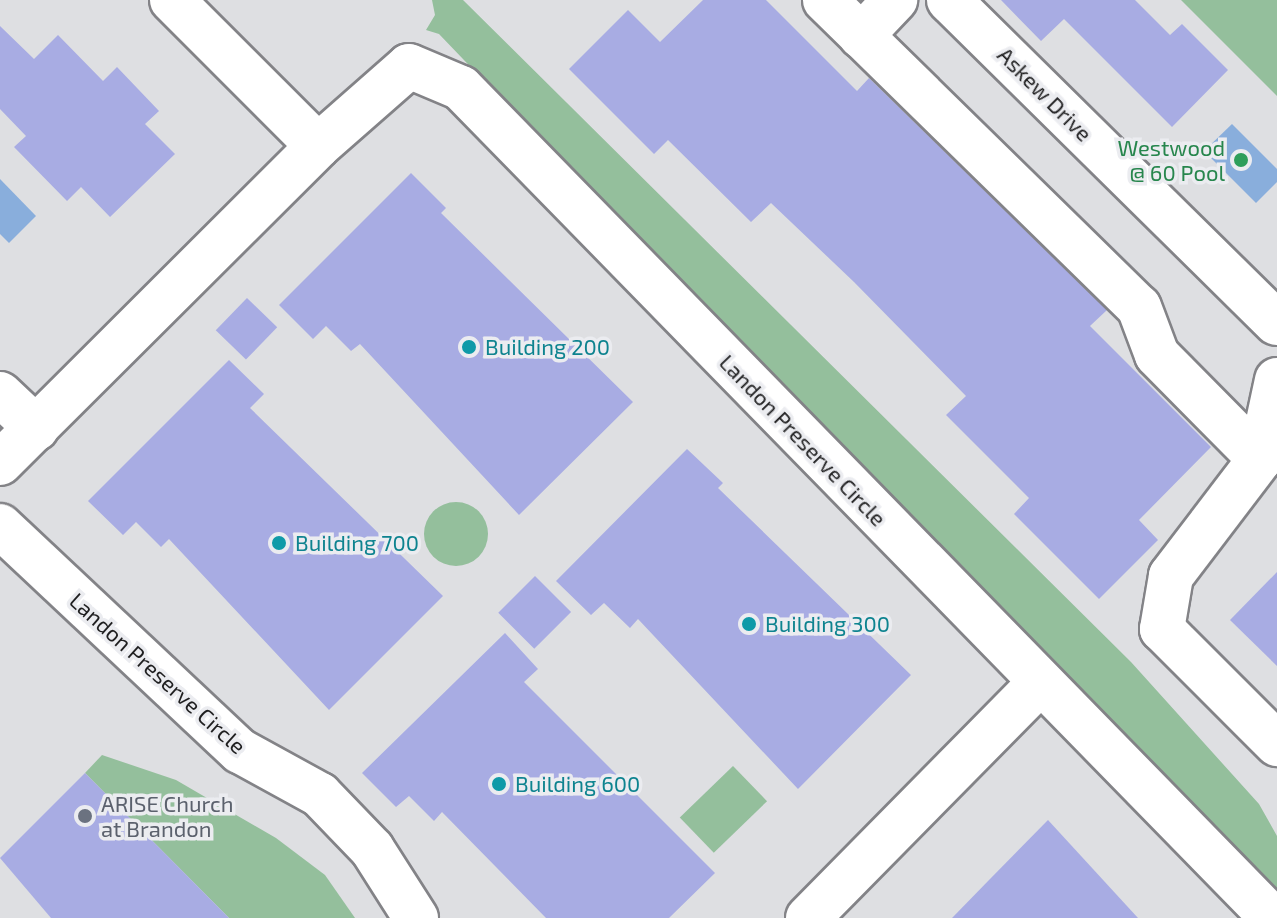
<!DOCTYPE html>
<style>
body{margin:0}
#map{position:relative;width:1277px;height:918px;overflow:hidden;background:#dedfe2;font-family:"Exo 2",sans-serif}
div>[style]{position:absolute}
.green>*{inset:0;background:#94bf9c;transform-origin:0 0}
.round{border-radius:50%}
.water>*{inset:0;background:#89aedc}
.building>*{inset:0;background:#a8ace3;transform-origin:0 0}
.roads{filter:drop-shadow(2px 0 #838387) drop-shadow(-2px 0 #838387) drop-shadow(0 2px #838387) drop-shadow(0 -2px #838387)}
.minor>*{height:44px;margin:-22px;padding:0 22px;transform-origin:22px;border-radius:22px;background:#fff}
.dots>*{width:22px;height:22px;translate:-50% -50%;box-sizing:border-box;border:4px solid #ebecf0;border-radius:50%}
span{translate:-50% -50%;white-space:nowrap;text-align:center;line-height:1.15;-webkit-text-stroke:7px #ebecf0;paint-order:stroke}
.street-label{font-size:22px;color:#1f1f20}
.leisure-label{font-size:22px;color:#27864d}
.right{translate:-100% -50%;text-align:right}
.culture-label{font-size:22px;color:#0d838f}
.left{translate:0 -50%;text-align:left}
.worship-label{font-size:22px;color:#5b616d}
</style>
<div id="map">
<div class="green">
<div style="clip-path:polygon(432px 0,463px 0,1131px 662px,1259px 804px,1277px 836px,1277px 891px,1036px 656px,439px 34px,426px 30px,435px 15px)"></div>
<div style="clip-path:polygon(1182px 0,1277px 0,1277px 96px,1181px 0)"></div>
<div class="round" style="left:424px;top:502px;width:64px;height:64px"></div>
<div style="clip-path:polygon(102px 755px,176px 780px,276px 838px,325px 875px,355px 918px,229px 918px,85px 773px)"></div>
<div style="left:733px;top:766px;width:49px;height:74px;rotate:46deg"></div>
</div>
<div class="water">
<div style="clip-path:polygon(1232px 124px,1277px 169px,1277px 182px,1256px 203px,1204px 151px)"></div>
<div style="clip-path:polygon(0 179px,36px 216px,9px 243px,0 234px)"></div>
</div>
<div class="building">
<div style="clip-path:polygon(703px 0,766px 0,857px 91px,869px 78px,1107px 310px,1090px 326px,1211px 447px,1139px 520px,1158px 540px,1099px 599px,1014px 514px,1029px 498px,946px 415px,966px 396px,854px 282px,771px 203px,751px 222px,668px 140px,654px 154px,569px 69px,628px 10px,660px 42px)"></div>
<div style="clip-path:polygon(1001px 0,1135px 0,1170px 35px,1182px 24px,1228px 70px,1172px 127px,1064px 19px,1041px 41px)"></div>
<div style="clip-path:polygon(0 26px,34px 59px,58px 35px,103px 81px,117px 67px,159px 111px,145px 124px,175px 154px,110px 217px,81px 187px,67px 201px,14px 147px,26px 136px,0 109px)"></div>
<div style="clip-path:polygon(411px 173px,446px 208px,441px 213px,633px 402px,519px 515px,360px 344px,351px 351px,326px 326px,313px 339px,279px 305px)"></div>
<div style="left:247px;top:298px;width:42px;height:45px;rotate:44deg"></div>
<div style="clip-path:polygon(229px 360px,264px 394px,250px 408px,443px 596px,329px 710px,169px 539px,161px 547px,136px 522px,123px 535px,88px 501px)"></div>
<div style="clip-path:polygon(687px 449px,723px 483px,718px 488px,911px 675px,798px 789px,638px 619px,630px 628px,604px 603px,591px 615px,556px 581px)"></div>
<div style="clip-path:polygon(1277px 572px,1277px 666px,1230px 620px)"></div>
<div style="left:535px;top:576px;width:51px;height:52px;rotate:45deg"></div>
<div style="clip-path:polygon(505px 633px,538px 669px,524px 682px,715px 873px,669px 918px,546px 918px,442px 812px,434px 821px,409px 796px,396px 807px,362px 773px)"></div>
<div style="clip-path:polygon(85px 773px,229px 918px,51px 918px,0 858px)"></div>
<div style="clip-path:polygon(1048px 820px,1138px 918px,952px 918px,990px 879px)"></div>
</div>
<div class="roads">
<div class="minor">
<div style="left:172px;top:0;width:206px;rotate:45deg"></div>
<div style="left:318px;top:146px;width:121px;rotate:-41.3deg"></div>
<div style="left:409px;top:66px;width:56px;rotate:22.9deg"></div>
<div style="left:461px;top:88px;width:1160px;rotate:45.66deg"></div>
<div style="left:825px;top:0;width:439px;rotate:44.4deg"></div>
<div style="left:1139px;top:307px;width:51px;rotate:69.4deg"></div>
<div style="left:1157px;top:355px;width:146px;rotate:45.3deg"></div>
<div style="left:949px;top:0;width:460px;rotate:44.6deg"></div>
<div style="left:861px;top:36px;width:50px;rotate:-46.6deg"></div>
<div style="left:1277px;top:380px;width:81px;rotate:102.1deg"></div>
<div style="left:1260px;top:459px;width:147px;rotate:127.3deg"></div>
<div style="left:1171px;top:576px;width:54px;rotate:99.6deg"></div>
<div style="left:1162px;top:629px;width:163px;rotate:45deg"></div>
<div style="left:0;top:394px;width:50px;rotate:43.4deg"></div>
<div style="left:0;top:463px;width:449px;rotate:-44.9deg"></div>
<div style="left:0;top:526px;width:329px;rotate:43.2deg"></div>
<div style="left:240px;top:751px;width:91px;rotate:28.8deg"></div>
<div style="left:320px;top:795px;width:75px;rotate:46.1deg"></div>
<div style="left:372px;top:849px;width:82px;rotate:57.5deg"></div>
<div style="left:808px;top:918px;width:330px;rotate:-45.4deg"></div>
</div>
</div>
<div class="dots">
<div style="left:1241px;top:160px;background:#2e9e5b"></div>
<div style="left:469px;top:347px;background:#0f9aa8"></div>
<div style="left:279px;top:543px;background:#0f9aa8"></div>
<div style="left:749px;top:624px;background:#0f9aa8"></div>
<div style="left:499px;top:784px;background:#0f9aa8"></div>
<div style="left:85px;top:816px;background:#6b7280"></div>
</div>
<div class="street-label">
<span style="left:1045px;top:94px;rotate:45deg">Askew Drive</span>
<span style="left:803px;top:440px;rotate:46deg">Landon Preserve Circle</span>
<span style="left:158px;top:673px;rotate:42deg">Landon Preserve Circle</span>
</div>
<div class="leisure-label">
<span class="right" style="left:1225px;top:160px">Westwood<br>@ 60 Pool</span>
</div>
<div class="culture-label">
<span class="left" style="left:485px;top:347px">Building 200</span>
<span class="left" style="left:295px;top:543px">Building 700</span>
<span class="left" style="left:765px;top:624px">Building 300</span>
<span class="left" style="left:515px;top:784px">Building 600</span>
</div>
<div class="worship-label">
<span class="left" style="left:101px;top:816px">ARISE Church<br>at Brandon</span>
</div>
</div>
